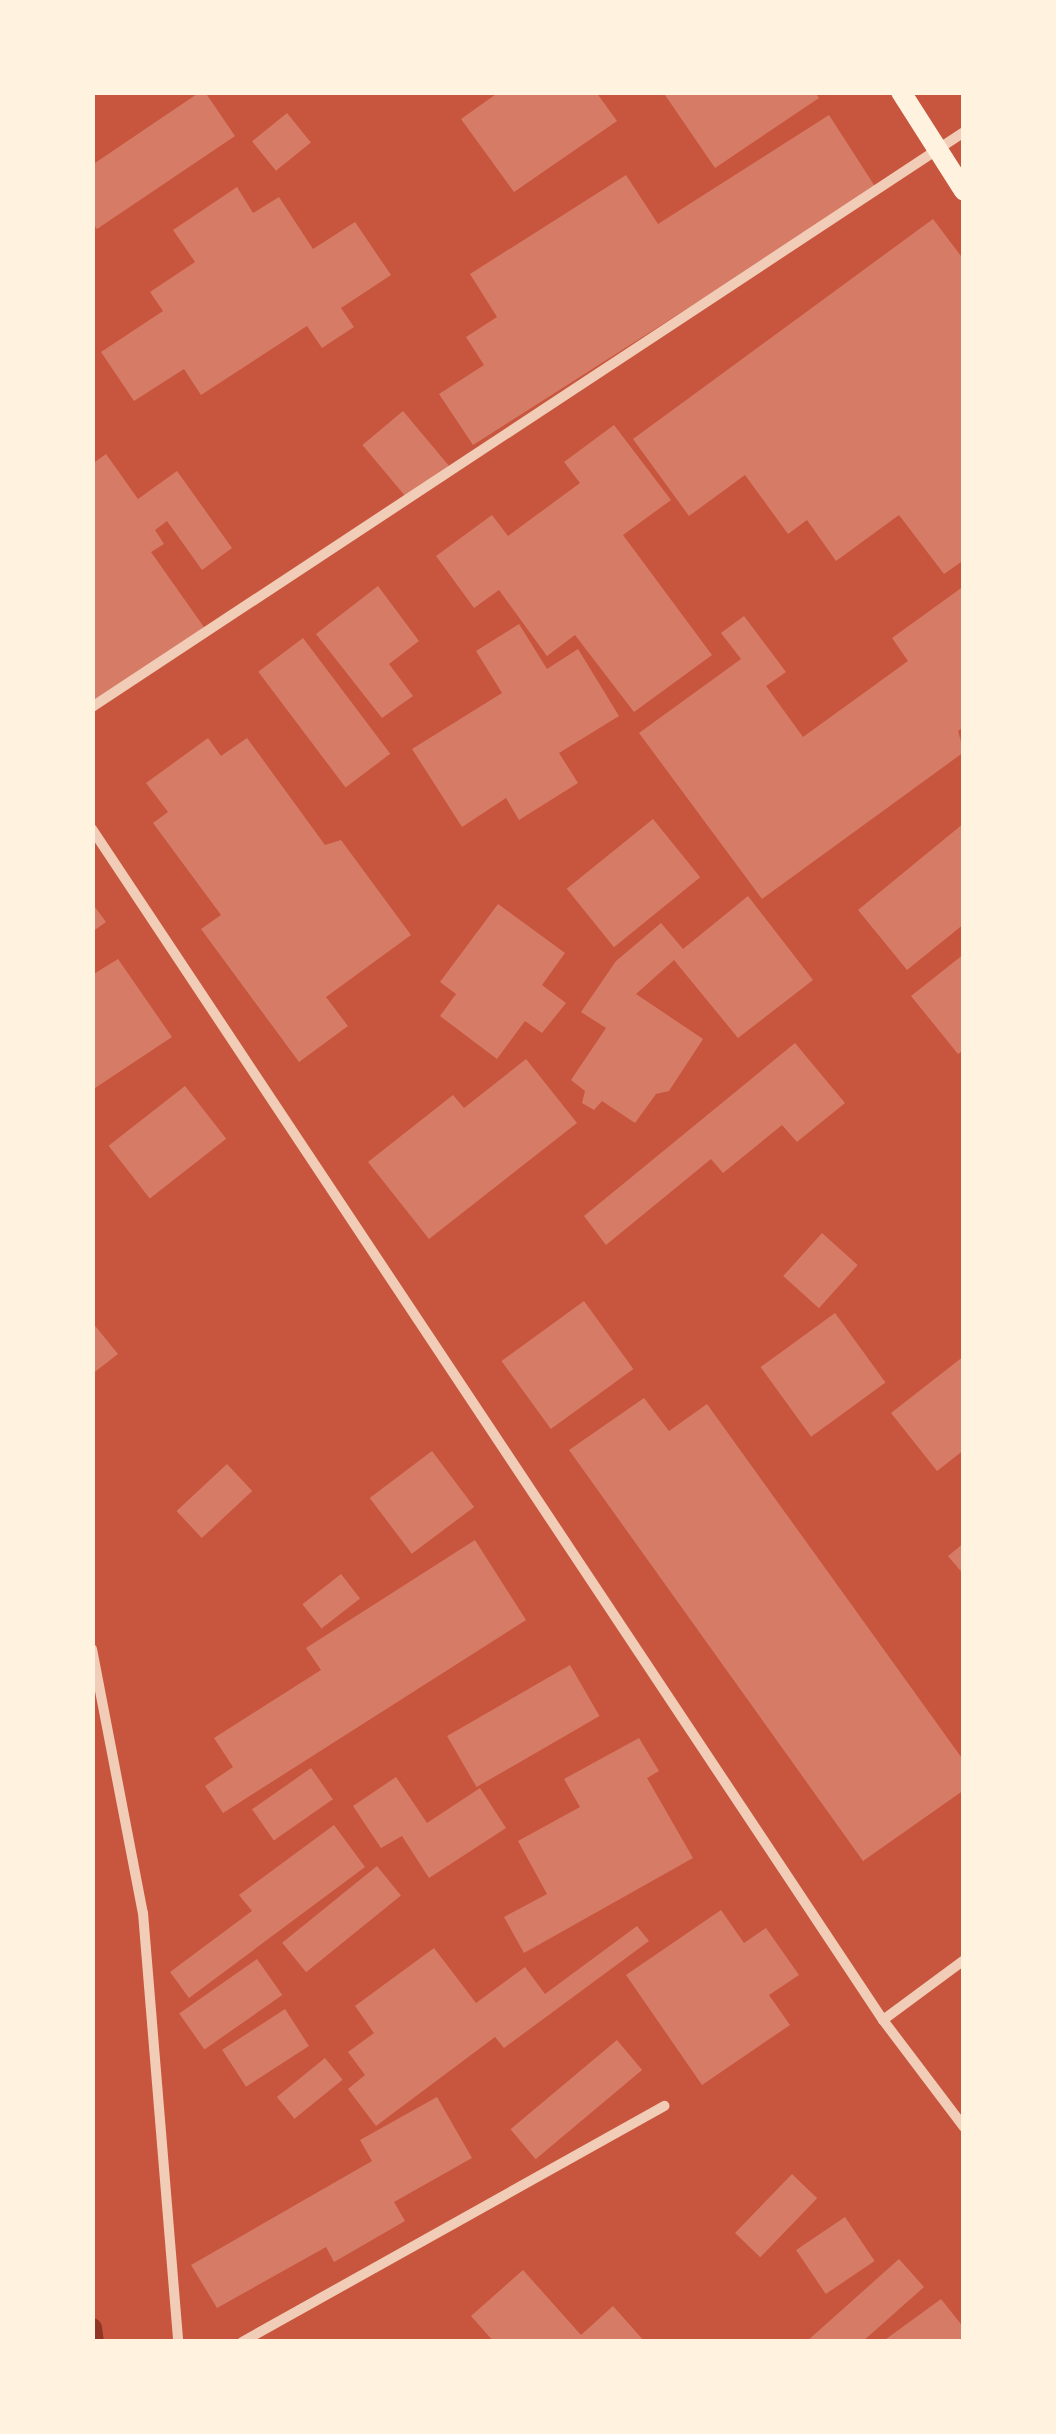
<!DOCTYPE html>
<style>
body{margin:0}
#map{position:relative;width:1056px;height:2434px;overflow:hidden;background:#c8553d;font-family:"IBM Plex Sans",sans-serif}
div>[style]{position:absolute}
.stream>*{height:20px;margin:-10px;padding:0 10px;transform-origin:10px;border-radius:10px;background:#8f3625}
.building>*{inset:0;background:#d67c66;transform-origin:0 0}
.minor>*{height:10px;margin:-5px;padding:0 5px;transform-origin:5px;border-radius:5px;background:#f1ccb7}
.secondary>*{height:20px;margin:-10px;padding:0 10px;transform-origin:10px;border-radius:10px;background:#fff3e0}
span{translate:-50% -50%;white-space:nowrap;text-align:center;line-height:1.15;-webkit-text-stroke:9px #fff3e0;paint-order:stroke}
.frame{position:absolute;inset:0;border:95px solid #fff3e0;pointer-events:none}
</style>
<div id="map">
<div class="stream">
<div style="left:92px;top:2328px;width:14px;rotate:82deg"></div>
</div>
<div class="building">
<div style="clip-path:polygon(200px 92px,205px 92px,235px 136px,97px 229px,92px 223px,92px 165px)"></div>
<div style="clip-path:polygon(499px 92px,596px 92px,617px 121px,514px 192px,461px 119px)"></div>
<div style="clip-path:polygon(668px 92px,815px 92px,819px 98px,715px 168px,665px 95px)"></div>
<div style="left:287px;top:113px;width:38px;height:45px;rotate:51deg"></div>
<div style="clip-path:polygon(829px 115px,876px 188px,473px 445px,439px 394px,484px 365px,466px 337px,497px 317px,470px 274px,626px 175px,658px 224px)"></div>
<div style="clip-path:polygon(237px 187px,253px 213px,279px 197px,313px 249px,355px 222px,391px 275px,341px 308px,354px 327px,322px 348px,307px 326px,201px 395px,184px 369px,134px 401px,101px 352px,163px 311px,150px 292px,195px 262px,173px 230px)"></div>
<div style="clip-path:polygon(933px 219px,964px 260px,964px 560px,944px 574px,899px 515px,836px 561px,807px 520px,788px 534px,745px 475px,689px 516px,633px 439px)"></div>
<div style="left:403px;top:411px;width:74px;height:53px;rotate:50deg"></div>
<div style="clip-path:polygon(614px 425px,671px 500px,623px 535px,712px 655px,634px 712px,575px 635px,547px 656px,499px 590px,474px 608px,436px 556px,492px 515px,508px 536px,580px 483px,564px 462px)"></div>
<div style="clip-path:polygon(106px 454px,138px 499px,177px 471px,232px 548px,202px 570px,167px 521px,155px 530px,164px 544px,151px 552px,206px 630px,92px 709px,92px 464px)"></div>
<div style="clip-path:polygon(378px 586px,419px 641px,389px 664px,413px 696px,382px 718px,316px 634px)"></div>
<div style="clip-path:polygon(964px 586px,964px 727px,958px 731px,964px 752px,762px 899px,639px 733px,741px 659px,721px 633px,744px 616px,786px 672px,766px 686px,803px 737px,908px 661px,892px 638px)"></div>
<div style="clip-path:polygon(519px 624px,547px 669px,578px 649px,619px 716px,559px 753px,578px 783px,519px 820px,506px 798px,462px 827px,412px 749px,502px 693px,476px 651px)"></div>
<div style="left:303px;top:638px;width:145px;height:56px;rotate:53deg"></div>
<div style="clip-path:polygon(208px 738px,221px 756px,247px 738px,325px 845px,341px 840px,411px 935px,326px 997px,348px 1026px,299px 1062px,201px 929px,221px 915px,153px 823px,168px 812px,146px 783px)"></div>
<div style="left:653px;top:819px;width:75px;height:111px;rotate:51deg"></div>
<div style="clip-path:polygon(964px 823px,964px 924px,907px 970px,858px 910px)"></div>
<div style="clip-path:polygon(748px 896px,813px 980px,738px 1038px,674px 960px,636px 994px,703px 1039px,669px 1091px,656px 1094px,635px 1123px,602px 1101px,594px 1110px,582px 1103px,585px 1091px,571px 1080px,606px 1028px,581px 1012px,616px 961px,661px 923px,683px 949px)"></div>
<div style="clip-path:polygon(92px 903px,106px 922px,92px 932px)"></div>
<div style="clip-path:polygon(498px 904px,565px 953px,542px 985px,566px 1003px,542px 1033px,525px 1021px,497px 1059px,440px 1016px,456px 994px,440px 982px)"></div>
<div style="clip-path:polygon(964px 954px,964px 1050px,958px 1054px,911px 996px)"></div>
<div style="clip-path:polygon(118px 959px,172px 1037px,92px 1090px,92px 975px)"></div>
<div style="clip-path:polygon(795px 1043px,845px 1103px,797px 1142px,782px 1125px,723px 1173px,711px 1159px,606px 1245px,584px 1216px)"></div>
<div style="clip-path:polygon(526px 1059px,577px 1123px,429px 1239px,368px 1162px,453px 1095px,464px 1108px)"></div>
<div style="left:185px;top:1086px;width:67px;height:97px;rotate:52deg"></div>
<div style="left:822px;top:1233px;width:48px;height:58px;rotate:42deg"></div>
<div style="left:584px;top:1301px;width:84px;height:102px;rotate:54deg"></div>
<div style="left:835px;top:1313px;width:86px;height:92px;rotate:54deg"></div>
<div style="clip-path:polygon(92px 1322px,118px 1354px,92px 1374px)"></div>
<div style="clip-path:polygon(964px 1356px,964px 1450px,937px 1471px,891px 1413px)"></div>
<div style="clip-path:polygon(644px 1398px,669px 1431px,707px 1404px,964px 1761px,964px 1790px,863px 1861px,569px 1450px)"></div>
<div style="left:432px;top:1451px;width:70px;height:78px;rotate:53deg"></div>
<div style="left:227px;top:1464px;width:37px;height:69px;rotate:47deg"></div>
<div style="clip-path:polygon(475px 1540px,526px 1620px,223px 1813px,205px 1786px,233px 1767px,214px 1738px,321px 1670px,306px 1648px)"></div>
<div style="clip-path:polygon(964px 1543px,964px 1575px,948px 1556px)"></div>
<div style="left:341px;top:1574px;width:31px;height:49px;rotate:52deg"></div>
<div style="left:570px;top:1665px;width:59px;height:142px;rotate:60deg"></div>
<div style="clip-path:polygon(639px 1738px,659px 1771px,647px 1778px,693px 1858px,524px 1953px,504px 1917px,547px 1894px,518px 1841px,580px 1807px,564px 1779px)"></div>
<div style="left:311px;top:1768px;width:38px;height:72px;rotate:55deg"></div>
<div style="clip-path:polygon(396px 1777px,427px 1823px,480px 1788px,506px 1828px,429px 1878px,402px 1836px,381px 1848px,353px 1806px)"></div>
<div style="clip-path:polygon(334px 1825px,365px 1867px,189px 1998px,170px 1972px,252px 1911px,239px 1895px)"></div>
<div style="left:377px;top:1866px;width:38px;height:122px;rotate:51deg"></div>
<div style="clip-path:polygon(721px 1910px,744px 1943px,766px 1928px,799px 1975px,769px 1995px,790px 2025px,702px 2085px,626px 1975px)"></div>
<div style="clip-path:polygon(637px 1926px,649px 1941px,504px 2048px,495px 2037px,376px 2126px,348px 2089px,365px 2075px,348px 2052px,374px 2033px,355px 2006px,434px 1948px,476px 2003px,525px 1967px,545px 1994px)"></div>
<div style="left:257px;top:1959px;width:44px;height:95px;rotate:55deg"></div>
<div style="left:285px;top:2009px;width:44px;height:75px;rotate:57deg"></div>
<div style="left:617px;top:2040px;width:39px;height:139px;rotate:50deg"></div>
<div style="left:325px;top:2058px;width:28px;height:62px;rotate:51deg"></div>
<div style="clip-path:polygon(437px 2097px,472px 2158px,394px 2202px,405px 2221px,334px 2262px,326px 2247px,217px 2308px,191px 2265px,372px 2161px,360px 2140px)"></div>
<div style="left:792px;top:2174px;width:35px;height:82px;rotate:44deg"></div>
<div style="left:845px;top:2217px;width:53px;height:59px;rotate:56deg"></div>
<div style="clip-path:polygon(899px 2259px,924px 2287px,862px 2342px,806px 2342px)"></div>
<div style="clip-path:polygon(523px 2270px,581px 2335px,613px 2306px,645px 2342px,494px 2342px,471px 2316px)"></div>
<div style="clip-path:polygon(941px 2299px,964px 2328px,964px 2336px,956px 2342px,882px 2342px)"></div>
</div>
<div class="minor">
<div style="left:92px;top:707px;width:1045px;rotate:-33.4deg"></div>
<div style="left:92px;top:829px;width:1430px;rotate:56.41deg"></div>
<div style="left:883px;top:2020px;width:134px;rotate:52.9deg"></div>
<div style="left:92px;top:1649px;width:269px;rotate:79.1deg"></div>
<div style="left:143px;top:1913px;width:430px;rotate:85.3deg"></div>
<div style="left:883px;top:2020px;width:101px;rotate:-36.5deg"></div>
<div style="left:242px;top:2342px;width:484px;rotate:-29.2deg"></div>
</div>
<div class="secondary">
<div style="left:901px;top:92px;width:117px;rotate:57.5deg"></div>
</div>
<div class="frame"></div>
</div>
